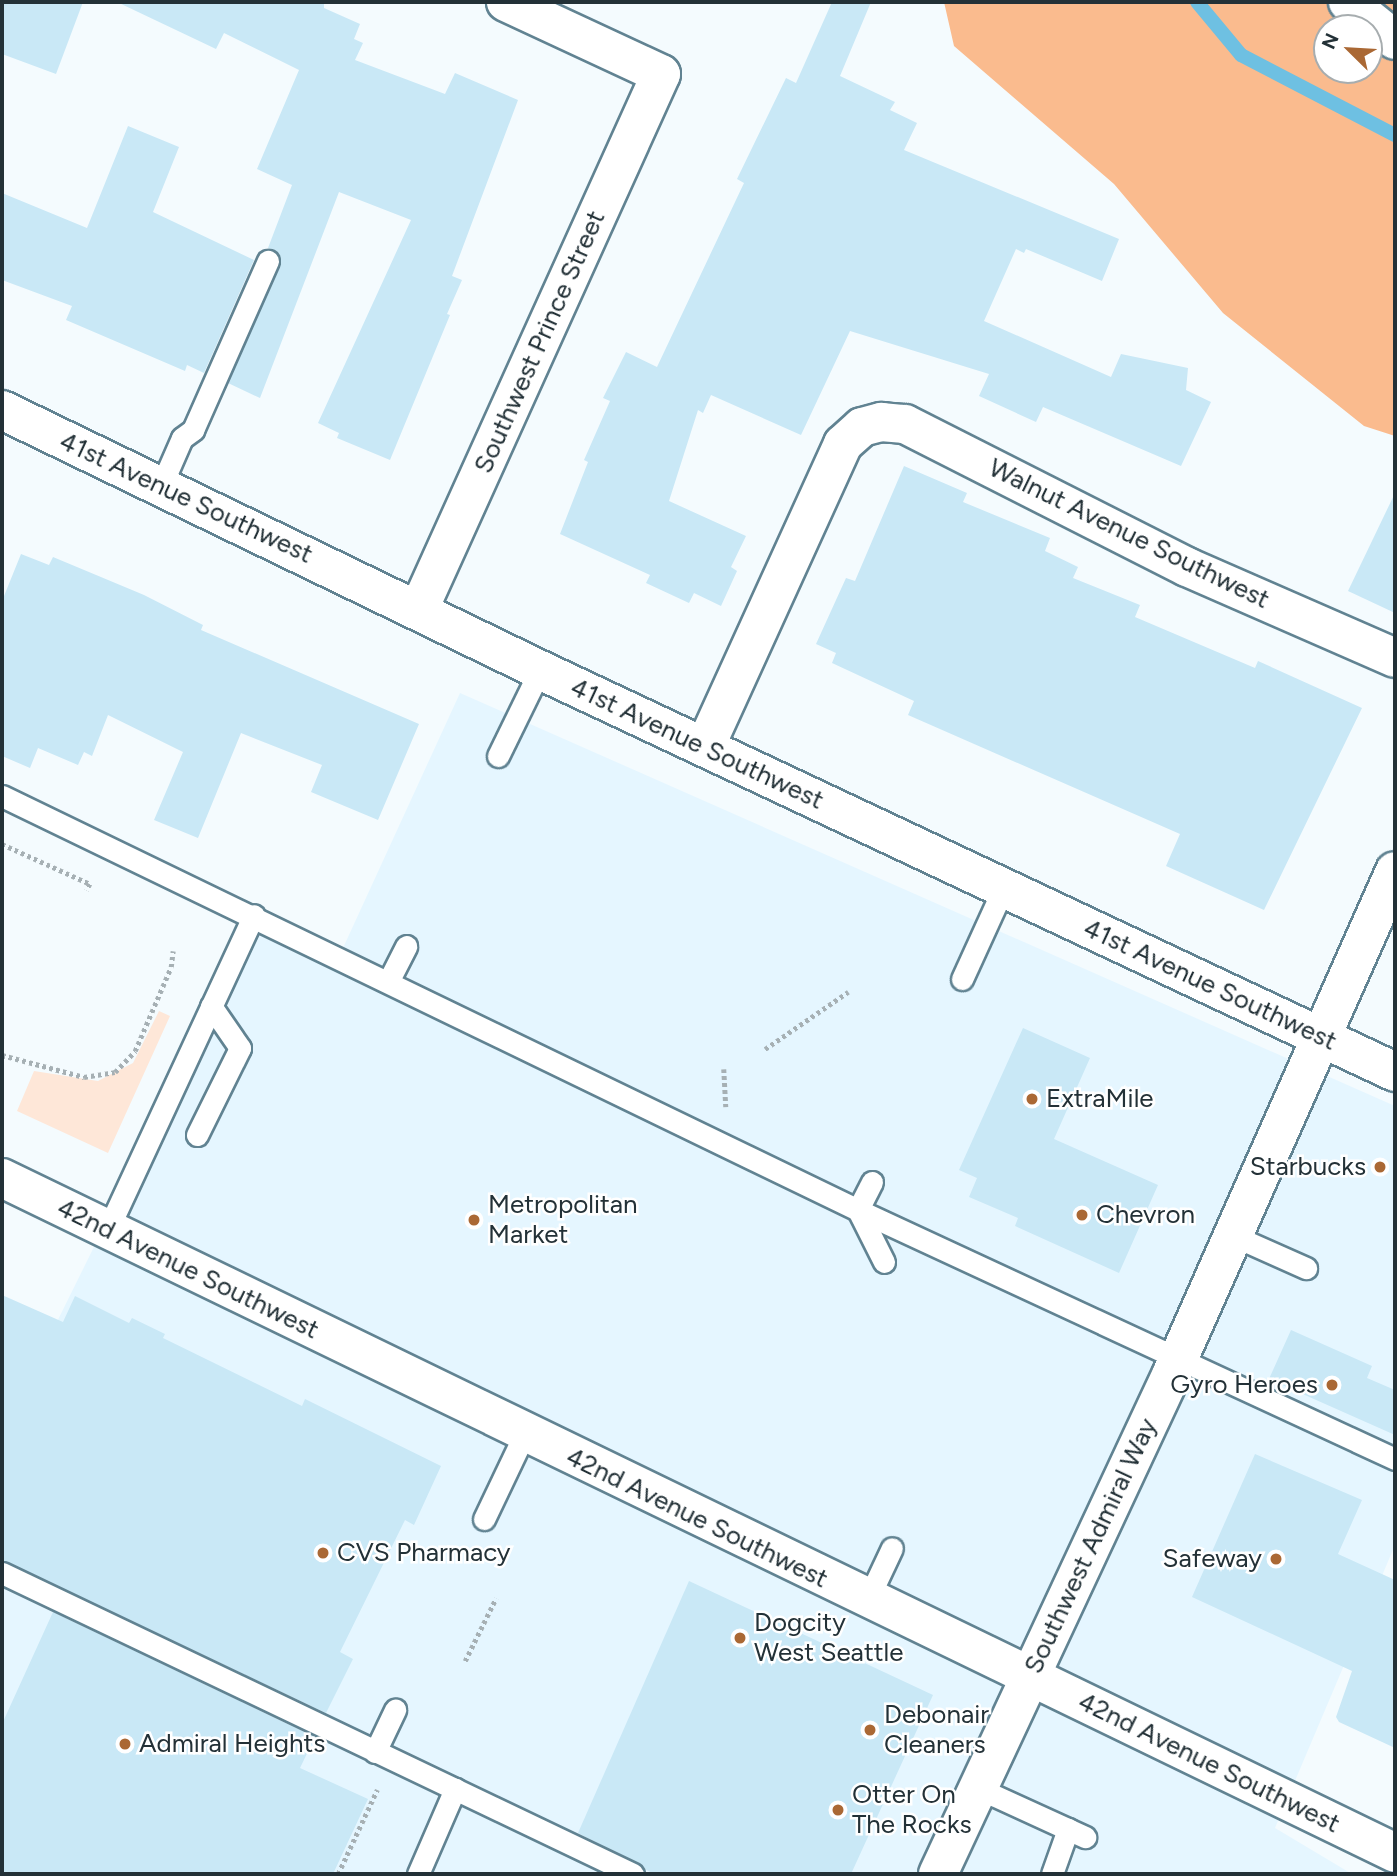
<!DOCTYPE html>
<style>
body{margin:0}
#map{position:relative;width:1397px;height:1876px;overflow:hidden;background:#f4fbfe;font-family:Figtree,sans-serif}
div>[style]{position:absolute}
.built>*{inset:0;background:#e5f6ff}
.green>*{inset:0;background:#fee7d8}
.forest>*{inset:0;background:#fabb8e}
.stream>*{height:14px;margin:-7px;padding:0 7px;transform-origin:7px;border-radius:7px;background:#6ec0e2}
.building>*{inset:0;background:#c9e8f6}
.path>*{height:4.5px;margin-top:-2.25px;transform-origin:0;background:repeating-linear-gradient(90deg,#a6b0b4 0 3.5px,transparent 0 7px)}
.roads{filter:drop-shadow(2px 0 #618392) drop-shadow(-2px 0 #618392) drop-shadow(0 2px #618392) drop-shadow(0 -2px #618392)}
.lane>*{height:21px;margin:-10.5px;padding:0 10.5px;transform-origin:10.5px;border-radius:10.5px;background:#fff}
.street>*{height:38px;margin:-19px;padding:0 19px;transform-origin:19px;border-radius:19px;background:#fff}
.primary>*{height:38px;margin:-19px;padding:0 19px;transform-origin:19px;border-radius:19px;background:#fff}
.dots>*{width:19px;height:19px;translate:-50% -50%;box-sizing:border-box;border:4px solid #fff;border-radius:50%}
span{translate:-50% -50%;white-space:nowrap;text-align:center;line-height:1.15;-webkit-text-stroke:5px #fff;paint-order:stroke}
.street-label{font-size:26px;color:#233137}
.poi-label{font-size:26px;color:#233137}
.left{translate:0 -50%;text-align:left}
.right{translate:-100% -50%;text-align:right}
.frame{position:absolute;inset:0;border:4px solid #233137;pointer-events:none}
.north{position:absolute;left:1313px;top:14px;width:70px;height:70px;box-sizing:border-box;background:#fff;border:2px solid #a7adaf;border-radius:50%;rotate:294deg;font-size:19px;font-weight:700;line-height:28px;text-align:center;color:#233137}
.north::after{content:'';display:block;margin:auto;width:24px;height:32px;background:#aa6834;clip-path:polygon(50% 0,100% 100%,50% 72%,0 100%)}
</style>
<div id="map">
<div class="built">
<div style="clip-path:polygon(460px 693px,1395px 1106px,1395px 1545px,1275px 1828px,1352px 1874px,2px 1874px,2px 1433px,261px 909px,343px 948px)"></div>
</div>
<div class="green">
<div style="clip-path:polygon(159px 1011px,170px 1016px,108px 1153px,17px 1111px,34px 1071px,98px 1081px,133px 1063px)"></div>
</div>
<div class="forest">
<div style="clip-path:polygon(evenodd,944px 2px,1395px 2px,1395px 436px,1364px 426px,1223px 313px,1114px 184px,954px 46px,944px 2px,1327px 28px,1369px 28px,1369px 70px,1327px 70px,1327px 28px)"></div>
</div>
<div class="stream">
<div style="left:1197px;top:2px;width:69px;rotate:50.3deg"></div>
<div style="left:1241px;top:55px;width:174px;rotate:27.5deg"></div>
</div>
<div class="building">
<div style="clip-path:polygon(2px 2px,83px 2px,56px 74px,2px 54px)"></div>
<div style="clip-path:polygon(117px 2px,324px 2px,324px 8px,360px 24px,354px 39px,363px 43px,355px 60px,445px 94px,455px 73px,518px 100px,452px 276px,462px 280px,447px 314px,450px 315px,390px 460px,337px 438px,339px 433px,318px 423px,411px 220px,339px 192px,260px 398px,228px 383px,280px 266px,279px 254px,268px 248px,292px 185px,257px 169px,299px 70px,224px 33px,216px 49px)"></div>
<div style="clip-path:polygon(832px 2px,871px 2px,840px 76px,895px 102px,890px 110px,917px 123px,904px 150px,1119px 239px,1102px 281px,1026px 249px,1024px 253px,1016px 249px,984px 321px,1111px 377px,1121px 354px,1188px 368px,1186px 390px,1211px 402px,1181px 466px,1043px 407px,1036px 422px,979px 396px,989px 374px,850px 331px,801px 435px,711px 395px,703px 413px,698px 410px,669px 501px,746px 536px,731px 567px,737px 571px,721px 606px,694px 593px,689px 603px,646px 583px,650px 575px,560px 534px,588px 462px,584px 460px,610px 401px,603px 398px,626px 352px,657px 367px,744px 183px,737px 179px,770px 111px,786px 78px,796px 83px)"></div>
<div style="clip-path:polygon(128px 126px,179px 147px,153px 212px,254px 260px,204px 373px,187px 365px,185px 371px,66px 320px,72px 306px,2px 280px,2px 193px,87px 228px)"></div>
<div style="clip-path:polygon(904px 466px,967px 493px,963px 502px,1050px 538px,1045px 551px,1078px 567px,1073px 578px,1140px 605px,1135px 617px,1255px 668px,1258px 661px,1362px 708px,1264px 910px,1166px 866px,1180px 834px,908px 715px,914px 701px,832px 663px,836px 653px,816px 644px,846px 578px,855px 581px)"></div>
<div style="clip-path:polygon(1395px 493px,1395px 613px,1348px 591px)"></div>
<div style="clip-path:polygon(21px 554px,49px 565px,53px 557px,144px 595px,203px 625px,201px 630px,419px 724px,378px 820px,311px 792px,322px 765px,241px 733px,198px 838px,154px 820px,183px 752px,108px 715px,92px 756px,84px 752px,78px 765px,38px 748px,30px 768px,2px 756px,2px 601px)"></div>
<div style="clip-path:polygon(1023px 1028px,1090px 1058px,1054px 1139px,1158px 1185px,1119px 1273px,1015px 1226px,1018px 1218px,969px 1197px,977px 1178px,959px 1170px)"></div>
<div style="clip-path:polygon(2px 1295px,63px 1322px,75px 1296px,129px 1323px,132px 1318px,165px 1334px,163px 1338px,302px 1406px,305px 1399px,441px 1466px,414px 1525px,405px 1520px,340px 1652px,353px 1659px,326px 1713px,2px 1560px)"></div>
<div style="clip-path:polygon(1291px 1330px,1372px 1366px,1367px 1378px,1395px 1390px,1395px 1435px,1269px 1379px)"></div>
<div style="clip-path:polygon(1255px 1454px,1362px 1500px,1338px 1554px,1395px 1580px,1395px 1748px,1339px 1722px,1336px 1717px,1352px 1671px,1192px 1597px)"></div>
<div style="clip-path:polygon(689px 1581px,933px 1695px,851px 1874px,654px 1874px,578px 1833px)"></div>
<div style="clip-path:polygon(53px 1612px,315px 1737px,300px 1768px,368px 1799px,333px 1874px,2px 1874px,2px 1724px)"></div>
</div>
<div class="path">
<div style="left:2px;top:844px;width:97px;rotate:24.4deg"></div>
<div style="left:90px;top:884px;width:7px;rotate:117deg"></div>
<div style="left:765px;top:1049px;width:101px;rotate:-34.5deg"></div>
<div style="left:2px;top:1055px;width:85px;rotate:15deg"></div>
<div style="left:84px;top:1077px;width:31px;rotate:-9deg"></div>
<div style="left:115px;top:1072px;width:29px;rotate:-46deg"></div>
<div style="left:135px;top:1051px;width:91px;rotate:-66.8deg"></div>
<div style="left:171px;top:967px;width:16px;rotate:-83deg"></div>
<div style="left:724px;top:1069px;width:38px;rotate:87deg"></div>
<div style="left:465px;top:1661px;width:70px;rotate:-63.8deg"></div>
<div style="left:338px;top:1874px;width:93px;rotate:-65.1deg"></div>
</div>
<div class="roads">
<div class="lane">
<div style="left:161px;top:486px;width:52px;rotate:-66.4deg"></div>
<div style="left:182px;top:438px;width:14px;rotate:-36deg"></div>
<div style="left:193px;top:430px;width:185px;rotate:-66.1deg"></div>
<div style="left:498px;top:756px;width:96px;rotate:-64deg"></div>
<div style="left:2px;top:796px;width:951px;rotate:25.81deg"></div>
<div style="left:858px;top:1210px;width:592px;rotate:24.88deg"></div>
<div style="left:962px;top:979px;width:101px;rotate:-65.5deg"></div>
<div style="left:389px;top:980px;width:38px;rotate:-63deg"></div>
<div style="left:197px;top:1135px;width:97px;rotate:-63.7deg"></div>
<div style="left:240px;top:1048px;width:51px;rotate:-124.6deg"></div>
<div style="left:872px;top:1182px;width:31px;rotate:117deg"></div>
<div style="left:858px;top:1210px;width:58px;rotate:63.4deg"></div>
<div style="left:108px;top:1229px;width:346px;rotate:-65.1deg"></div>
<div style="left:1234px;top:1236px;width:79px;rotate:24deg"></div>
<div style="left:484px;top:1519px;width:93px;rotate:-64.5deg"></div>
<div style="left:2px;top:1573px;width:699px;rotate:25.5deg"></div>
<div style="left:868px;top:1599px;width:56px;rotate:-64.8deg"></div>
<div style="left:375px;top:1752px;width:47px;rotate:-64.5deg"></div>
<div style="left:978px;top:1788px;width:118px;rotate:24.6deg"></div>
<div style="left:418px;top:1874px;width:93px;rotate:-66.5deg"></div>
<div style="left:1052px;top:1874px;width:48px;rotate:-70.4deg"></div>
</div>
<div class="street">
<div style="left:1348px;top:2px;width:60px;rotate:39deg"></div>
<div style="left:2px;top:410px;width:598px;rotate:25.79deg"></div>
<div style="left:540px;top:670px;width:945px;rotate:25.18deg"></div>
<div style="left:419px;top:609px;width:587px;rotate:-65.66deg"></div>
<div style="left:661px;top:74px;width:171px;rotate:-155.1deg"></div>
<div style="left:705px;top:747px;width:333px;rotate:-65.5deg"></div>
<div style="left:843px;top:444px;width:25px;rotate:-42deg"></div>
<div style="left:862px;top:427px;width:20px;rotate:-15deg"></div>
<div style="left:881px;top:422px;width:24px;rotate:5deg"></div>
<div style="left:905px;top:424px;width:316px;rotate:26.9deg"></div>
<div style="left:1187px;top:567px;width:227px;rotate:23.6deg"></div>
<div style="left:2px;top:1178px;width:1548px;rotate:25.85deg"></div>
</div>
<div class="primary">
<div style="left:938px;top:1874px;width:553px;rotate:-64.96deg"></div>
<div style="left:1172px;top:1373px;width:549px;rotate:-66.05deg"></div>
</div>
</div>
<div class="dots">
<div style="left:1032px;top:1099px;background:#aa6834"></div>
<div style="left:1380px;top:1167px;background:#aa6834"></div>
<div style="left:1082px;top:1215px;background:#aa6834"></div>
<div style="left:474px;top:1220px;background:#aa6834"></div>
<div style="left:1332px;top:1385px;background:#aa6834"></div>
<div style="left:323px;top:1553px;background:#aa6834"></div>
<div style="left:1276px;top:1559px;background:#aa6834"></div>
<div style="left:740px;top:1638px;background:#aa6834"></div>
<div style="left:870px;top:1730px;background:#aa6834"></div>
<div style="left:125px;top:1744px;background:#aa6834"></div>
<div style="left:838px;top:1810px;background:#aa6834"></div>
</div>
<div class="street-label">
<span style="left:540px;top:342px;rotate:-66deg">Southwest Prince Street</span>
<span style="left:186px;top:498px;rotate:25deg">41st Avenue Southwest</span>
<span style="left:1129px;top:534px;rotate:26deg">Walnut Avenue Southwest</span>
<span style="left:697px;top:744px;rotate:25deg">41st Avenue Southwest</span>
<span style="left:1210px;top:985px;rotate:25deg">41st Avenue Southwest</span>
<span style="left:188px;top:1269px;rotate:26deg">42nd Avenue Southwest</span>
<span style="left:697px;top:1518px;rotate:26deg">42nd Avenue Southwest</span>
<span style="left:1091px;top:1546px;rotate:-65deg">Southwest Admiral Way</span>
<span style="left:1209px;top:1763px;rotate:26deg">42nd Avenue Southwest</span>
</div>
<div class="poi-label">
<span class="left" style="left:1046px;top:1099px">ExtraMile</span>
<span class="right" style="left:1366px;top:1167px">Starbucks</span>
<span class="left" style="left:488px;top:1220px">Metropolitan<br>Market</span>
<span class="left" style="left:1096px;top:1215px">Chevron</span>
<span class="right" style="left:1318px;top:1385px">Gyro Heroes</span>
<span class="left" style="left:337px;top:1553px">CVS Pharmacy</span>
<span class="right" style="left:1262px;top:1559px">Safeway</span>
<span class="left" style="left:754px;top:1638px">Dogcity<br>West Seattle</span>
<span class="left" style="left:884px;top:1730px">Debonair<br>Cleaners</span>
<span class="left" style="left:139px;top:1744px">Admiral Heights</span>
<span class="left" style="left:852px;top:1810px">Otter On<br>The Rocks</span>
</div>
<div class="frame"></div>
<div class="north">N</div>
</div>
